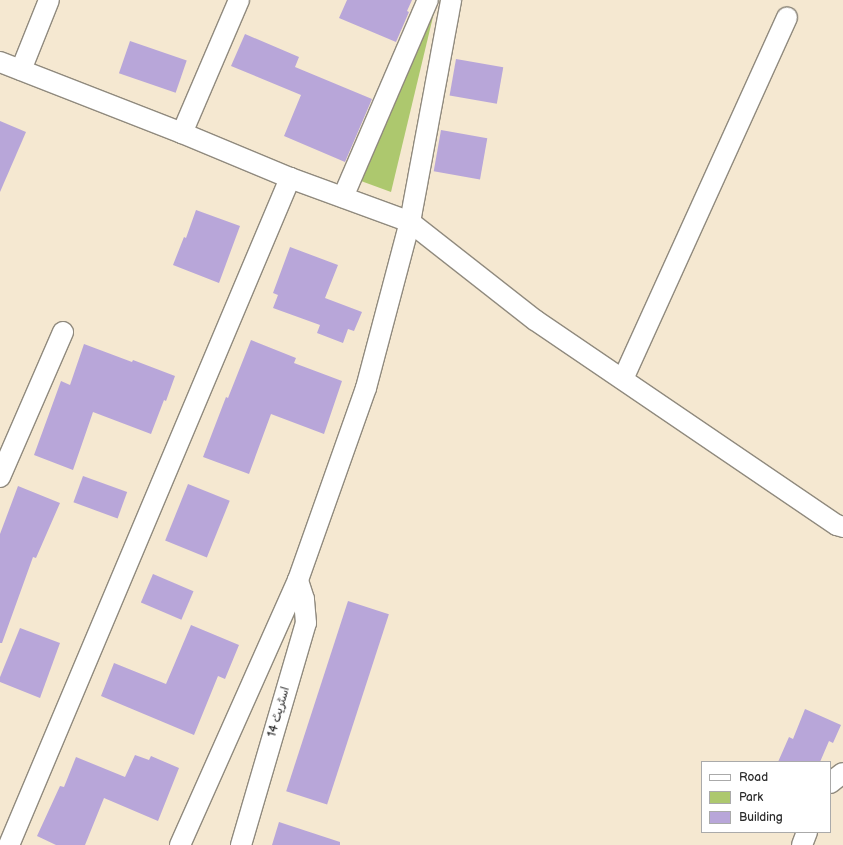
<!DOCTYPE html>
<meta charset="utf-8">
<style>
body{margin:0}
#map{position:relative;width:843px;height:845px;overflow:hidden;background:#f5e8d1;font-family:"Balsamiq Sans","Playpen Sans Arabic",sans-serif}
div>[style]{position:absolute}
.green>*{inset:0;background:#adc86e}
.building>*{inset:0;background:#b8a6d9;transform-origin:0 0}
.roads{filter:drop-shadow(1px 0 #908a7e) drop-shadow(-1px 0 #908a7e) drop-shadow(0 1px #908a7e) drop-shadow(0 -1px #908a7e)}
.minor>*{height:20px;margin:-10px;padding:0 10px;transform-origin:10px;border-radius:10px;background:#fff}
span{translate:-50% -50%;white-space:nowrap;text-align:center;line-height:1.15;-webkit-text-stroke:3px #fff;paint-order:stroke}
.street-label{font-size:12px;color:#2b2b2b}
.legend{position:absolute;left:701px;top:761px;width:130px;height:72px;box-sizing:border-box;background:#fff;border:1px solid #aaa;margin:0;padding:5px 7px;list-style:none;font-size:12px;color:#2b2b2b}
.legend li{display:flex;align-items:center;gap:8px;height:20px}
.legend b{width:20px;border:1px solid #aaa}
</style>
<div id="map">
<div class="green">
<div style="clip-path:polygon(437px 0,391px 192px,361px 181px)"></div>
</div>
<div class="building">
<div style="clip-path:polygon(347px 0,412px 0,407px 11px,409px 12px,396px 42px,339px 18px)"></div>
<div style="clip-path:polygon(245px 34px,299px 57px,295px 67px,372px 99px,345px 162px,284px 136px,301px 95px,231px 66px)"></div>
<div style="left:130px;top:41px;width:60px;height:34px;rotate:19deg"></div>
<div style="left:456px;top:59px;width:48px;height:37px;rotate:10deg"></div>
<div style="clip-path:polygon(0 121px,26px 132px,0 192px)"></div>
<div style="left:441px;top:130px;width:47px;height:42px;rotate:10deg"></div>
<div style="clip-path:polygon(196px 210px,240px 226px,219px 283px,173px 265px,184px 237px,186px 238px)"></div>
<div style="clip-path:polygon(290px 247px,338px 265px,325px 298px,362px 312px,354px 331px,348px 329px,343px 343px,317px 333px,320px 325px,273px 308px,278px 295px,273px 293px)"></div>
<div style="clip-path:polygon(251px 340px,296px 358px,294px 363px,342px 381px,324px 434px,271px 414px,249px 474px,203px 457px,226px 397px,228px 398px)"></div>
<div style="clip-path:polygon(84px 344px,132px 362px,133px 360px,175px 376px,166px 401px,164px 400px,151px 434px,93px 412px,73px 470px,34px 455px,61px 381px,70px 385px)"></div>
<div style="left:83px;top:476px;width:47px;height:28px;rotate:20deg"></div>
<div style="left:188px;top:484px;width:45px;height:61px;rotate:22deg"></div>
<div style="clip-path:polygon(18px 486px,60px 503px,36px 558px,33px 557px,2px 643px,0 643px,0 534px)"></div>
<div style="left:153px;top:574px;width:44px;height:31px;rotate:23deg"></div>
<div style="left:348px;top:601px;width:43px;height:200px;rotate:18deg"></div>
<div style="clip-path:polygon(191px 625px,239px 645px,225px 679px,218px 676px,194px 735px,101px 696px,114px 663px,166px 684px)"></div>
<div style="clip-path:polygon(20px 628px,60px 643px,40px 698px,0 682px,0 677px)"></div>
<div style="clip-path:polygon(805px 709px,841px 725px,833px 743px,829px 741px,820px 762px,778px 762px,789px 737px,793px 739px)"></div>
<div style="clip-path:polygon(135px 755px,149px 760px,151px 756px,179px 768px,158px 821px,104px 798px,85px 845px,56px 845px,37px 836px,60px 786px,64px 787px,76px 757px,125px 777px)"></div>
<div style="clip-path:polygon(279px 822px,340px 842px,340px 845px,272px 845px)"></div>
</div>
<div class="roads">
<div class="minor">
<div style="left:0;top:62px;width:195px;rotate:21.3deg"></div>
<div style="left:182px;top:133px;width:117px;rotate:22.6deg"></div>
<div style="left:290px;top:178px;width:128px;rotate:20.1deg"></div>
<div style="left:410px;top:222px;width:159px;rotate:38.1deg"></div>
<div style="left:535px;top:320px;width:365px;rotate:34.2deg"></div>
<div style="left:837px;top:525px;width:6px;rotate:18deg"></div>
<div style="left:21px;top:70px;width:75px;rotate:-68.2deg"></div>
<div style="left:182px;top:133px;width:145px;rotate:-66.8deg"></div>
<div style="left:343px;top:197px;width:215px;rotate:-66.7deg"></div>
<div style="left:623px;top:379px;width:397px;rotate:-65.6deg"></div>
<div style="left:0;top:477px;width:158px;rotate:-66.5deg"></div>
<div style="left:830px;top:783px;width:16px;rotate:-38deg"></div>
<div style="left:9px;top:845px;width:724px;rotate:-67.15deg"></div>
<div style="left:180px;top:845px;width:290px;rotate:-66deg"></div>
<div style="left:298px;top:580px;width:204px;rotate:-70.5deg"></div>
<div style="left:366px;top:388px;width:172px;rotate:-75.2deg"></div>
<div style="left:410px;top:222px;width:226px;rotate:-79.5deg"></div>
<div style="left:241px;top:845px;width:231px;rotate:-73.7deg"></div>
<div style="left:306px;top:623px;width:24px;rotate:-95deg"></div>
<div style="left:304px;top:599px;width:20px;rotate:-108deg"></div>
<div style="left:802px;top:845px;width:14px;rotate:-69deg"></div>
</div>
</div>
<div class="street-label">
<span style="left:279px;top:712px;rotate:-74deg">اسٹریٹ 14</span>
</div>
<ul class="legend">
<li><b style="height:5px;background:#fff"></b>Road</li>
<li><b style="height:11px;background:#adc86e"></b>Park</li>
<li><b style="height:11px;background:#b8a6d9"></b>Building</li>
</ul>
</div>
